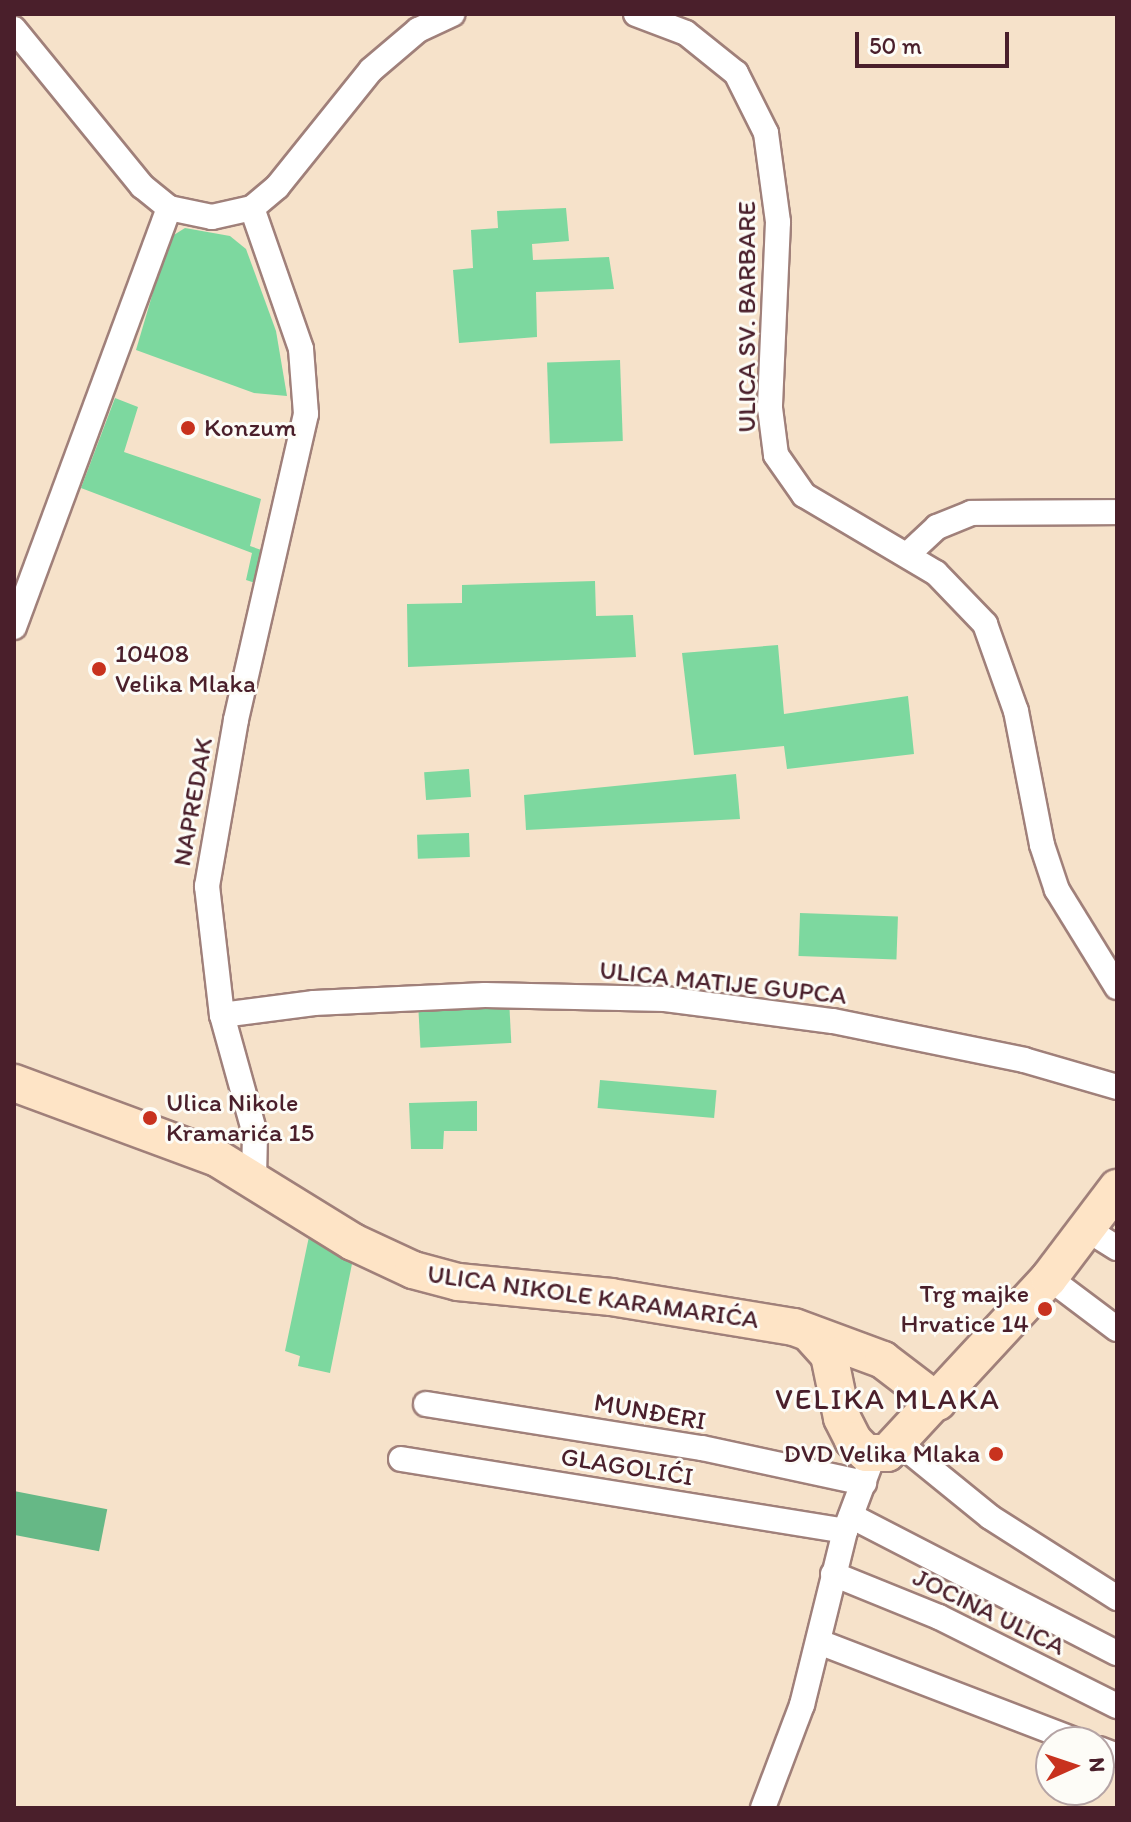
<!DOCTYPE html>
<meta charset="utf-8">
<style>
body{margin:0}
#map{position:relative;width:1131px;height:1822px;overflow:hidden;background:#f6e2ca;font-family:Itim,sans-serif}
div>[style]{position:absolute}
.green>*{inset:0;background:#7dd89f;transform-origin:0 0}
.forest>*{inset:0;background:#66b886;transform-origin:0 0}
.roads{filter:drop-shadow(2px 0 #a0807a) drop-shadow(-2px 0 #a0807a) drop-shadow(0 2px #a0807a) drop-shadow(0 -2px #a0807a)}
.street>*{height:24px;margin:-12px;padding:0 12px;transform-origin:12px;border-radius:12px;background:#fff}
.secondary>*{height:36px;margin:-18px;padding:0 18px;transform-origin:18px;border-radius:18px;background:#fee4c6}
.dots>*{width:22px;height:22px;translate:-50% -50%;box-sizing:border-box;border:4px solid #fdfcf7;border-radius:50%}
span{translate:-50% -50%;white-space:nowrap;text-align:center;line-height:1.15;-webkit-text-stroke:6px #fdfcf7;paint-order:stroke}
.street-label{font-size:26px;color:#4a1f2b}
.poi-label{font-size:26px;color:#4a1f2b}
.left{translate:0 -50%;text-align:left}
.right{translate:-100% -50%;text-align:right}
.quarter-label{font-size:30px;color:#4a1f2b;letter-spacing:2px}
.frame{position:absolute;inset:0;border:16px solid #4a1f2b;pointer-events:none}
.north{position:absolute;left:1035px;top:1726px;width:80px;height:80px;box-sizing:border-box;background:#fdfcf7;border:2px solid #b5a4a5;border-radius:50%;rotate:87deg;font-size:22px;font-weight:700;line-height:32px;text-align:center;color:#4a1f2b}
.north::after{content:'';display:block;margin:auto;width:28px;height:36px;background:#c8321e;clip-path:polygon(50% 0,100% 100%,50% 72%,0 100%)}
.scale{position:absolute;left:855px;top:32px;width:154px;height:36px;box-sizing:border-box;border:4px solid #4a1f2b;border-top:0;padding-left:10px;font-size:24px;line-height:28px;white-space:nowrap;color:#4a1f2b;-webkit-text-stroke:6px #fdfcf7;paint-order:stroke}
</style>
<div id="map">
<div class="green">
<div style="clip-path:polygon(566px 208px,569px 241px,532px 244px,533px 260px,609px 257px,614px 289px,536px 292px,537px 337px,459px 343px,453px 270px,473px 268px,471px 230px,498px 228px,497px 211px)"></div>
<div style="clip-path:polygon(185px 228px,230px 236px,246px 249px,276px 331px,287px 396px,254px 393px,136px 350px,169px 238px)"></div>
<div style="left:620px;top:360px;width:81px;height:73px;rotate:88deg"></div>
<div style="clip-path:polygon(115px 398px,138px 407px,124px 452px,261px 499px,250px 546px,270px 553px,261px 585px,246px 580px,252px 553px,81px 488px)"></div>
<div style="clip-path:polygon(595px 581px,596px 616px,633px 615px,636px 657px,408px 667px,407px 604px,462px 603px,462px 585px)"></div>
<div style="clip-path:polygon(778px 645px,784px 714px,908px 696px,914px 754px,787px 769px,784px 746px,694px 755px,682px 653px)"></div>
<div style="left:469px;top:769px;width:28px;height:45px;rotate:86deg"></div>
<div style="clip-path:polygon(736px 774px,740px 819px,526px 830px,524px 795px)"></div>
<div style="left:469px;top:833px;width:24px;height:52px;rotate:88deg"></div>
<div style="left:800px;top:913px;width:98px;height:43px;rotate:2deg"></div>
<div style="left:509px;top:999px;width:44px;height:91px;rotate:87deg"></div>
<div style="left:600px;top:1080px;width:117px;height:28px;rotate:5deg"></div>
<div style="clip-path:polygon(477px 1101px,477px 1131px,444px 1131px,443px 1149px,411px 1149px,409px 1103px)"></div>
<div style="clip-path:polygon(311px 1227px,354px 1254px,330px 1373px,298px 1366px,300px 1356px,285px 1351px)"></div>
</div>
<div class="forest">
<div style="left:14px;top:1491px;width:95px;height:43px;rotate:11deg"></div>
</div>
<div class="roads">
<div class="street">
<div style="left:636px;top:14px;width:53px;rotate:20.8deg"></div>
<div style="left:686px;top:33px;width:64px;rotate:38.7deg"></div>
<div style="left:736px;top:73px;width:67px;rotate:63.4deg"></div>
<div style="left:766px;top:133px;width:90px;rotate:82.3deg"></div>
<div style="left:778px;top:222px;width:186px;rotate:92.5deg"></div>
<div style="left:770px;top:408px;width:47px;rotate:82.7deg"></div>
<div style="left:776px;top:455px;width:49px;rotate:55deg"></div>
<div style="left:804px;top:495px;width:153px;rotate:30.6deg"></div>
<div style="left:936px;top:573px;width:71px;rotate:46.1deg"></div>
<div style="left:985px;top:624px;width:92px;rotate:70.4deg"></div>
<div style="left:1016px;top:711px;width:136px;rotate:79deg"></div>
<div style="left:1042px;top:845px;width:47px;rotate:71.6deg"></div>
<div style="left:1057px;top:890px;width:114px;rotate:58.3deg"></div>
<div style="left:14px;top:29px;width:203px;rotate:50.8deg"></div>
<div style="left:142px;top:186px;width:35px;rotate:39deg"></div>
<div style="left:169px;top:208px;width:44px;rotate:11.8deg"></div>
<div style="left:212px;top:217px;width:41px;rotate:-12.7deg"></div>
<div style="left:252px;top:208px;width:33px;rotate:-40deg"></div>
<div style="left:277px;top:187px;width:150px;rotate:-51.2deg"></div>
<div style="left:371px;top:70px;width:62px;rotate:-40.4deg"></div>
<div style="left:418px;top:30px;width:38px;rotate:-25deg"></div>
<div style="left:252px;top:208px;width:149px;rotate:70.8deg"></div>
<div style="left:301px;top:349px;width:65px;rotate:85.6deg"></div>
<div style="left:306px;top:414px;width:314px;rotate:102.9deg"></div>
<div style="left:236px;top:720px;width:169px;rotate:99.9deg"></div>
<div style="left:207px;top:886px;width:130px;rotate:83.4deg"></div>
<div style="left:222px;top:1015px;width:123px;rotate:74.5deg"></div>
<div style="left:255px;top:1134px;width:43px;rotate:91.3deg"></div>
<div style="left:907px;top:555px;width:41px;rotate:-43deg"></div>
<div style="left:937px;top:527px;width:37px;rotate:-22deg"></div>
<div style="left:971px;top:513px;width:146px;rotate:-0.4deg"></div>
<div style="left:14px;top:627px;width:447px;rotate:-69.7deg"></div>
<div style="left:222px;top:1015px;width:93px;rotate:-7.4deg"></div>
<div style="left:314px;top:1003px;width:171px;rotate:-2.7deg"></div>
<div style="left:485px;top:995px;width:180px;rotate:1.3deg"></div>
<div style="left:665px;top:999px;width:169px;rotate:7.5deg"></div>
<div style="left:833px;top:1021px;width:195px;rotate:11.5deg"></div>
<div style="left:1024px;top:1060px;width:97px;rotate:16.2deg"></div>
<div style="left:1088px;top:1230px;width:34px;rotate:32deg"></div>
<div style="left:1049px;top:1278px;width:85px;rotate:36.9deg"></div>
<div style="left:426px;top:1404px;width:279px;rotate:9.1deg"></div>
<div style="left:702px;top:1448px;width:166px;rotate:12.2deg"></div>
<div style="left:899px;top:1443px;width:117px;rotate:39.1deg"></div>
<div style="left:990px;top:1517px;width:151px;rotate:32.5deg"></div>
<div style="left:401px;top:1459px;width:450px;rotate:9.2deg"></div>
<div style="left:851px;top:1516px;width:299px;rotate:27.3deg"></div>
<div style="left:833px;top:1574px;width:114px;rotate:22.1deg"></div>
<div style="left:939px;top:1617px;width:199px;rotate:26.6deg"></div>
<div style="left:819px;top:1642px;width:279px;rotate:21deg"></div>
<div style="left:1099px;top:1749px;width:14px;rotate:21deg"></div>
<div style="left:763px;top:1808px;width:110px;rotate:-69.3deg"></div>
<div style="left:802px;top:1705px;width:179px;rotate:-76.1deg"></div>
<div style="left:845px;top:1531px;width:68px;rotate:-69.4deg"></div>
</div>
<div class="secondary">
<div style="left:14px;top:1083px;width:216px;rotate:20.3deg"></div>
<div style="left:217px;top:1158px;width:160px;rotate:31.7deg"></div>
<div style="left:353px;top:1242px;width:66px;rotate:25deg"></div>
<div style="left:413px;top:1270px;width:47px;rotate:14.9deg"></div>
<div style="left:458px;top:1282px;width:154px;rotate:5.6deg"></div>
<div style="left:611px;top:1297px;width:185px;rotate:9.3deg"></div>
<div style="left:794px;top:1327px;width:95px;rotate:20.3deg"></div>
<div style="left:883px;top:1360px;width:69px;rotate:37.4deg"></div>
<div style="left:809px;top:1333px;width:30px;rotate:48deg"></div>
<div style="left:829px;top:1355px;width:64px;rotate:78.3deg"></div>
<div style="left:842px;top:1418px;width:25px;rotate:63deg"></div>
<div style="left:853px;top:1440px;width:18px;rotate:45deg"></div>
<div style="left:866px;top:1453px;width:21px"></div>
<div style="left:887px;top:1453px;width:238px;rotate:-47.2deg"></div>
<div style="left:1049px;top:1278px;width:113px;rotate:-52.9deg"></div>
</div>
</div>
<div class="dots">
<div style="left:188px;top:428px;background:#c8321e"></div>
<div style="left:99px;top:669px;background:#c8321e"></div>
<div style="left:150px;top:1118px;background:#c8321e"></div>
<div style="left:1045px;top:1309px;background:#c8321e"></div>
<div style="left:996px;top:1454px;background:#c8321e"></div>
</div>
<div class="street-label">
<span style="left:747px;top:317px;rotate:-90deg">ULICA SV. BARBARE</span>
<span style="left:193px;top:802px;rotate:-80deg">NAPREDAK</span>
<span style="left:723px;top:983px;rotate:6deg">ULICA MATIJE GUPCA</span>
<span style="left:593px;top:1297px;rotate:8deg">ULICA NIKOLE KARAMARIĆA</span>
<span style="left:650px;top:1412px;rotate:10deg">MUNĐERI</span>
<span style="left:627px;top:1467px;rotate:9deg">GLAGOLIĆI</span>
<span style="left:989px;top:1612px;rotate:26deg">JOCINA ULICA</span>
</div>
<div class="poi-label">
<span class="left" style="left:204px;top:428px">Konzum</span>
<span class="left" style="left:115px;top:669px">10408<br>Velika Mlaka</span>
<span class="left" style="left:166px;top:1118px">Ulica Nikole<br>Kramarića 15</span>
<span class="right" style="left:1029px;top:1309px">Trg majke<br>Hrvatice 14</span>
<span class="right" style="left:980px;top:1454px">DVD Velika Mlaka</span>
</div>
<div class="quarter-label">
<span style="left:888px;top:1399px">VELIKA MLAKA</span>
</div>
<div class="frame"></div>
<div class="north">N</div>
<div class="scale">50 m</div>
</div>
